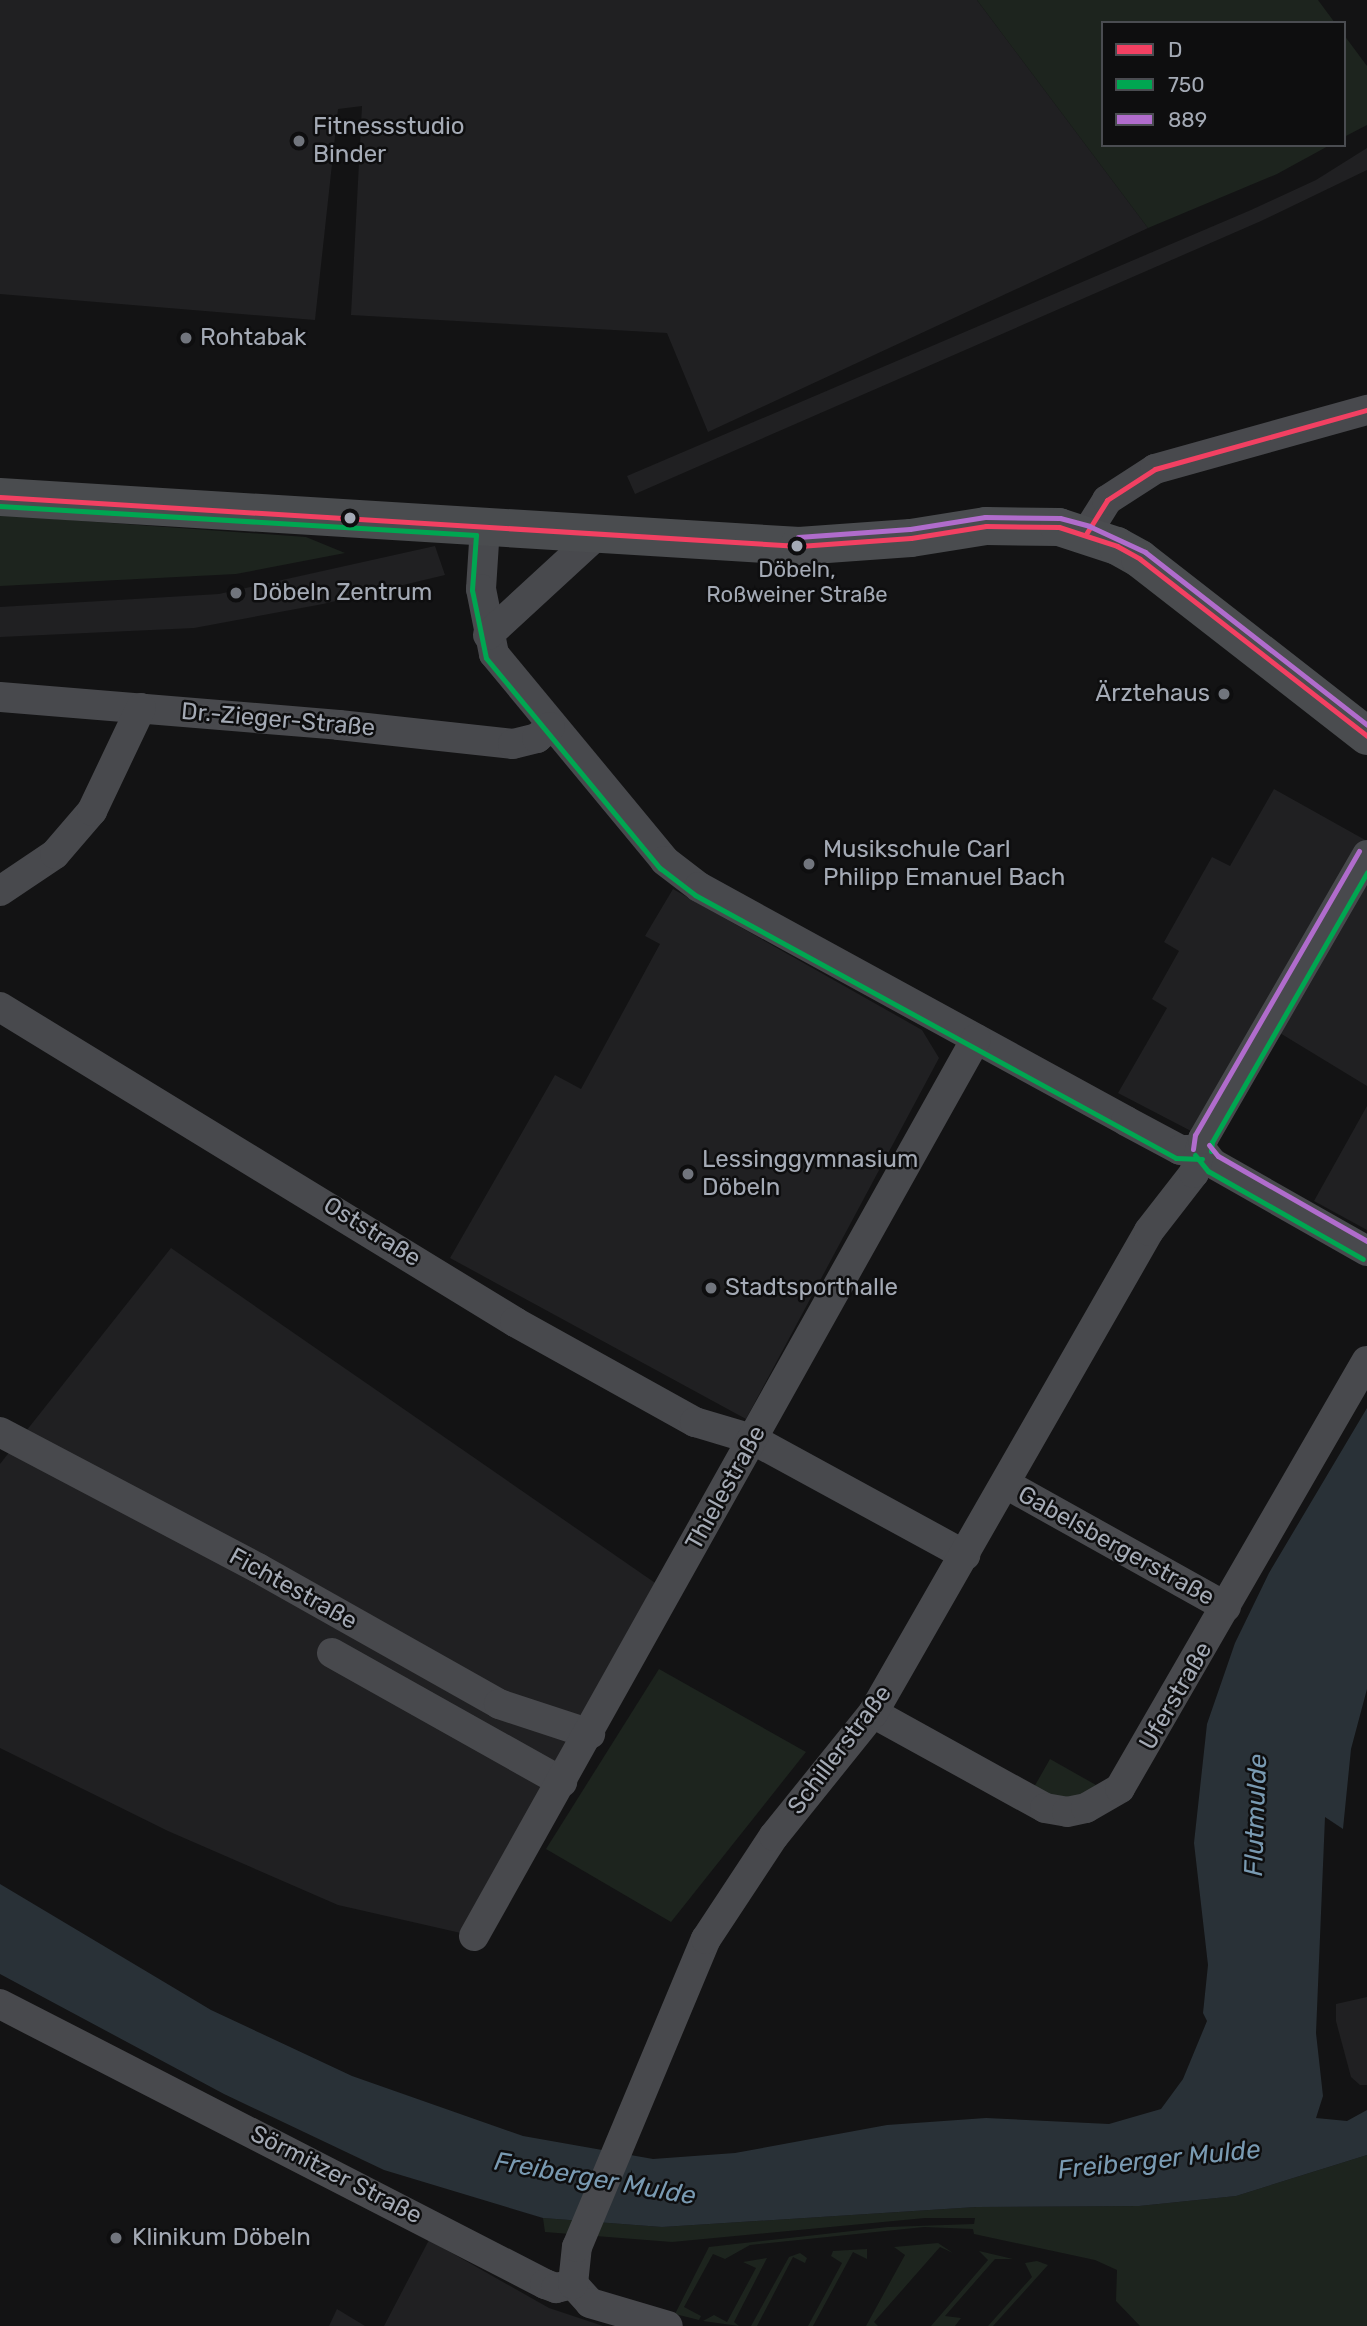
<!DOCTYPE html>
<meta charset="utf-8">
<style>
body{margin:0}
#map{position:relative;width:1367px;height:2326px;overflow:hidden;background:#131314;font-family:Rubik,sans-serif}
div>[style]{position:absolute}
.built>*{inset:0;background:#202022}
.green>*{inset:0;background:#1d241e}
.water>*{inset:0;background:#293137}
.minor>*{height:30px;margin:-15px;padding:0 15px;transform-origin:15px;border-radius:15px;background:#48494d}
.major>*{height:38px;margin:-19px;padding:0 19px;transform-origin:19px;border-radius:19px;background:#4a4c4f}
.bus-1>*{height:5px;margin:-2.5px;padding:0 2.5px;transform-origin:2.5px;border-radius:2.5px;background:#f24062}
.bus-2>*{height:5px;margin:-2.5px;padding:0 2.5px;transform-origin:2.5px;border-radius:2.5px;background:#00a651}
.bus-3>*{height:5px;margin:-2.5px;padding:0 2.5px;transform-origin:2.5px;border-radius:2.5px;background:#b06ccc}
.dots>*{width:19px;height:19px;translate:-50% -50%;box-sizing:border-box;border:4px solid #0e0e0f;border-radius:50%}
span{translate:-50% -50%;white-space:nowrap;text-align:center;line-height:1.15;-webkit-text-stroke:5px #0e0e0f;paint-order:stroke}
.bus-label{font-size:22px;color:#a4aab5}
.poi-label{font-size:24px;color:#a4aab5}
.left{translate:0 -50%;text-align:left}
.right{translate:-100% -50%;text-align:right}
.street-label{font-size:24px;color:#a4aab5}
.water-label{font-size:26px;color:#799ab2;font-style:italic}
.legend{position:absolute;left:1101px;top:21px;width:245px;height:126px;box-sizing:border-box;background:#0e0e0f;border:2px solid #4a4c51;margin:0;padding:9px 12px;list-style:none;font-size:21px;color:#a4aab5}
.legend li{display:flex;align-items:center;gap:14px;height:35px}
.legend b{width:35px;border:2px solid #4a4c51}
</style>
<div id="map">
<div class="built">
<div style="clip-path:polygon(0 0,977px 0,1148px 228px,708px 432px,667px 333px,351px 315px,362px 106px,338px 109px,315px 320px,0 294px)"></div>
<div style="clip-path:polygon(1367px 148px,1367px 170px,1261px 221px,635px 494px,627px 476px,1251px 210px,1316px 180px)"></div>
<div style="clip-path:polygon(435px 546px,445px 575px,323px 604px,194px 628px,0 637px,0 607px,219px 594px)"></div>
<div style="clip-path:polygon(1274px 789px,1367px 841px,1367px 1086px,1257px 1019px,1191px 1131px,1118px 1093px,1167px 1008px,1152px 999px,1179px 951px,1164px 942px,1212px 857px,1230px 866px)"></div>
<div style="clip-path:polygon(673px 889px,922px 1030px,939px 1058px,746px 1419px,450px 1258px,555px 1075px,581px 1089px,660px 944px,645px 936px)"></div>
<div style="clip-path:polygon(1367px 1106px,1367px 1230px,1314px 1201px)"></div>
<div style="clip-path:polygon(171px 1248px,661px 1587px,474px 1936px,338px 1905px,168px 1831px,0 1748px,0 1464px)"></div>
<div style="clip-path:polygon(1367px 1997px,1367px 2085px,1360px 2085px,1351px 2077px,1336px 2021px,1336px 2004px)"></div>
<div style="clip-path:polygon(429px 2240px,549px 2308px,603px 2326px,384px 2326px)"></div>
<div style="clip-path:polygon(337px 2309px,365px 2326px,329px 2326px)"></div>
</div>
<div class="green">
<div style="clip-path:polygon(977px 0,1318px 0,1335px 23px,1103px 23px,1103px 145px,1330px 145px,1277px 174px,1148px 228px)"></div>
<div style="clip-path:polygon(1344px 35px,1367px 66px,1367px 125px,1344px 137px)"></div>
<div style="clip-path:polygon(0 515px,306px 537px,345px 553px,236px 574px,0 586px)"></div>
<div style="clip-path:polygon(659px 1669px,806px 1752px,671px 1922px,546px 1849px)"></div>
<div style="clip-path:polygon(1050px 1759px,1096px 1785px,1076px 1802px,1033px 1789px)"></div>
<div style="clip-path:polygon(1367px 2155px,1367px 2326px,1140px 2326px,1116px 2301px,1117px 2270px,1095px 2260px,974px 2234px,973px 2229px,924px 2227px,750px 2245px,725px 2259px,713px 2254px,684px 2307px,701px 2316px,699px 2320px,675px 2314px,709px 2247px,888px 2227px,974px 2224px,975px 2218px,925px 2218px,672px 2242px,545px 2232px,543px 2218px,662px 2227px,976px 2207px,1139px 2206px,1236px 2196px)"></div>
<div style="clip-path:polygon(938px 2243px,953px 2253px,940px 2247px,874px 2322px,878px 2326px,866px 2326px,905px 2255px,894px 2247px)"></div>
<div style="clip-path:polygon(867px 2249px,867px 2259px,853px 2252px,813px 2326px,808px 2326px,842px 2263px,831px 2256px,833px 2251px)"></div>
<div style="clip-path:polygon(979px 2251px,1013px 2259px,995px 2259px,945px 2316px,961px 2318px,955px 2326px,931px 2326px,988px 2260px)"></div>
<div style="clip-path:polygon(800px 2253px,807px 2258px,805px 2263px,793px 2257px,757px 2326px,751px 2326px,789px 2257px)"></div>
<div style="clip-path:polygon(767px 2258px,734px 2322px,739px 2326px,703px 2321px,714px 2315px,727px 2322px,756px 2268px,743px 2262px)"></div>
<div style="clip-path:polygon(1037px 2261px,1048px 2265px,993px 2326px,988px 2326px,1032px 2277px,1025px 2263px)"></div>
</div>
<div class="water">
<div style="clip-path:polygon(1367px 1408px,1367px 1689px,1351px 1749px,1343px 1829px,1325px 1817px,1316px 2033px,1323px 2096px,1316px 2118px,1347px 2121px,1367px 2110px,1367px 2155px,1236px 2196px,1139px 2206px,976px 2207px,662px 2227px,543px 2218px,384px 2170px,224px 2094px,0 1974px,0 1884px,211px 2010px,352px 2076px,523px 2136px,653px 2159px,735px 2153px,887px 2125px,986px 2118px,1109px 2124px,1161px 2109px,1183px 2079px,1207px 2021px,1203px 2013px,1208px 1965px,1194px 1843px,1207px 1724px,1235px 1643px,1269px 1573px)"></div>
</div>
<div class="minor">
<div style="left:485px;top:527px;width:62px;rotate:93.7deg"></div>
<div style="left:481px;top:589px;width:66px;rotate:78.7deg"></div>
<div style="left:494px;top:654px;width:268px;rotate:50.4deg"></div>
<div style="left:665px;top:861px;width:43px;rotate:37.4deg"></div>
<div style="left:699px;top:887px;width:487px;rotate:28.7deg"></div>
<div style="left:1126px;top:1121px;width:61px;rotate:28.2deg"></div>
<div style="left:1180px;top:1150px;width:22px"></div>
<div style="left:1086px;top:534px;width:40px;rotate:-58deg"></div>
<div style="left:1107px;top:500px;width:57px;rotate:-32.9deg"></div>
<div style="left:1155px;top:469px;width:220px;rotate:-15.6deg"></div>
<div style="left:488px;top:635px;width:151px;rotate:-42.6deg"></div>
<div style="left:0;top:697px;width:340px;rotate:4.7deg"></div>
<div style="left:339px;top:725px;width:175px;rotate:6.2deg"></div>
<div style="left:513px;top:744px;width:25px;rotate:-14deg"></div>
<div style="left:537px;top:738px;width:17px;rotate:-40deg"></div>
<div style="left:0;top:891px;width:66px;rotate:-33.9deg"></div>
<div style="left:55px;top:854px;width:57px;rotate:-49.3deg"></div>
<div style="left:92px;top:811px;width:114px;rotate:-64.6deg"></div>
<div style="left:0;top:1007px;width:604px;rotate:31.45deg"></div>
<div style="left:515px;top:1322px;width:206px;rotate:29.1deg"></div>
<div style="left:695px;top:1422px;width:59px;rotate:16.6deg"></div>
<div style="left:752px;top:1439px;width:243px;rotate:28.6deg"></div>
<div style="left:1202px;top:1150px;width:16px;rotate:52deg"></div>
<div style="left:1212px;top:1163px;width:178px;rotate:29.6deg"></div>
<div style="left:0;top:1432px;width:292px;rotate:27.8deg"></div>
<div style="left:258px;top:1568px;width:277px;rotate:29.4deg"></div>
<div style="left:499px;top:1704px;width:96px;rotate:18.2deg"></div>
<div style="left:1006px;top:1484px;width:252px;rotate:29.2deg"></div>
<div style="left:332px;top:1653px;width:264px;rotate:29.3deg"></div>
<div style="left:873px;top:1713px;width:196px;rotate:28.9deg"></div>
<div style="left:1045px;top:1808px;width:22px;rotate:10deg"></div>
<div style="left:1067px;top:1812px;width:19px;rotate:-12deg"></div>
<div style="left:1086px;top:1808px;width:39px;rotate:-30deg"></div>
<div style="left:1120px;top:1788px;width:493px;rotate:-60deg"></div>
<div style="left:474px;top:1936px;width:1028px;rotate:-60.77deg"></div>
<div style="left:0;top:2004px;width:613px;rotate:27.19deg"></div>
<div style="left:545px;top:2284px;width:12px;rotate:20deg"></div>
<div style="left:556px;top:2288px;width:17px;rotate:-13deg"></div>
<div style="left:573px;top:2284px;width:25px;rotate:48deg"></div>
<div style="left:590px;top:2303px;width:81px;rotate:16.4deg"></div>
<div style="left:573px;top:2284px;width:37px;rotate:-84deg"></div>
<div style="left:577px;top:2247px;width:334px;rotate:-67.3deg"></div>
<div style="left:706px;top:1939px;width:123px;rotate:-56.6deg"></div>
<div style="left:774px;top:1836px;width:158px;rotate:-51.2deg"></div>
<div style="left:873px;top:1713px;width:555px;rotate:-60.2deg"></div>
<div style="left:1149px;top:1231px;width:73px;rotate:-52.2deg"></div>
<div style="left:1194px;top:1173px;width:35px;rotate:-75deg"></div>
<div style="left:1203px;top:1139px;width:328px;rotate:-60deg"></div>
</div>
<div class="major">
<div style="left:0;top:497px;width:801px;rotate:3.51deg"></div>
<div style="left:799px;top:546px;width:112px;rotate:-4.1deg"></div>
<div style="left:911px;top:538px;width:76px;rotate:-9.1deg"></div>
<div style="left:986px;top:526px;width:73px;rotate:0.8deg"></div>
<div style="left:1059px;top:527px;width:61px;rotate:18.1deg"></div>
<div style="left:1117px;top:546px;width:26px;rotate:29deg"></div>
<div style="left:1140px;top:559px;width:288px;rotate:37.9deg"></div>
</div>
<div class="bus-1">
<div style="left:0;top:497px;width:801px;rotate:3.51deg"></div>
<div style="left:799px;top:546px;width:112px;rotate:-4.1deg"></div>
<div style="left:911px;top:538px;width:76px;rotate:-9.1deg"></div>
<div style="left:986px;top:526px;width:73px;rotate:0.8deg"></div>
<div style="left:1059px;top:527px;width:61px;rotate:18.1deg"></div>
<div style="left:1117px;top:546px;width:26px;rotate:29deg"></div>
<div style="left:1140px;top:559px;width:288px;rotate:37.9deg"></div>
<div style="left:1086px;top:534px;width:40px;rotate:-58deg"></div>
<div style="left:1107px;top:500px;width:57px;rotate:-32.9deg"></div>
<div style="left:1155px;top:469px;width:220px;rotate:-15.6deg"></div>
</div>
<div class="bus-2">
<div style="left:0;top:506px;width:477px;rotate:3.5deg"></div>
<div style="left:476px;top:535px;width:55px;rotate:94.2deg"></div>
<div style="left:472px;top:590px;width:69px;rotate:78.4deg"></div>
<div style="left:486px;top:658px;width:273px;rotate:50.4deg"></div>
<div style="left:660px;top:868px;width:44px;rotate:37.6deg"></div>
<div style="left:695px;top:895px;width:548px;rotate:28.67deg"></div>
<div style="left:1176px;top:1158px;width:26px;rotate:2deg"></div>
<div style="left:1211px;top:1151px;width:9px;rotate:-84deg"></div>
<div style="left:1212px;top:1142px;width:311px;rotate:-60.1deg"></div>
<div style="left:1195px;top:1155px;width:21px;rotate:51deg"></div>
<div style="left:1208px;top:1171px;width:178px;rotate:29.6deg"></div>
</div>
<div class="bus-3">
<div style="left:798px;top:537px;width:112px;rotate:-4.1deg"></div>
<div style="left:910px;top:529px;width:76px;rotate:-9.1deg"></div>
<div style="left:985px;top:517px;width:75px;rotate:0.8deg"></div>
<div style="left:1060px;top:518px;width:30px;rotate:15deg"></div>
<div style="left:1089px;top:526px;width:62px;rotate:24.9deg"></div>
<div style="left:1145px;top:552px;width:281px;rotate:37.9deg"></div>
<div style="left:1209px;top:1145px;width:14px;rotate:51deg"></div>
<div style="left:1218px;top:1156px;width:172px;rotate:29.7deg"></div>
<div style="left:1193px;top:1149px;width:14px;rotate:-82deg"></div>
<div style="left:1195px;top:1135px;width:328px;rotate:-60deg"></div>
</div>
<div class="dots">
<div style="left:299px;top:141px;background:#71757d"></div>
<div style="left:186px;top:338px;background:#71757d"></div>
<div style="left:350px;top:518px;background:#a4aab5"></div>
<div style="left:797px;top:546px;background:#a4aab5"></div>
<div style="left:236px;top:593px;background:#71757d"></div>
<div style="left:1224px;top:694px;background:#71757d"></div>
<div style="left:809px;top:864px;background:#71757d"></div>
<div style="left:688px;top:1174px;background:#71757d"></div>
<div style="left:711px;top:1288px;background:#71757d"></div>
<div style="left:116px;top:2238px;background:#71757d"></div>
</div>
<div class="bus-label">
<span style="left:797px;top:582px">Döbeln,<br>Roßweiner Straße</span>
</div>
<div class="poi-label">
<span class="left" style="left:313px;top:141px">Fitnessstudio<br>Binder</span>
<span class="left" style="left:200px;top:338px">Rohtabak</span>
<span class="left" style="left:252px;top:593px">Döbeln Zentrum</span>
<span class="right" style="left:1210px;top:694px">Ärztehaus</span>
<span class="left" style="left:823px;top:864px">Musikschule Carl<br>Philipp Emanuel Bach</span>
<span class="left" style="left:702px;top:1174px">Lessinggymnasium<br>Döbeln</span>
<span class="left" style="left:725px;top:1288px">Stadtsporthalle</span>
<span class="left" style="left:132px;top:2238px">Klinikum Döbeln</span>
</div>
<div class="street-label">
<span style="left:278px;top:720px;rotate:5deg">Dr.-Zieger-Straße</span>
<span style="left:372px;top:1232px;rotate:32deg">Oststraße</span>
<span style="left:726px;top:1488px;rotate:-61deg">Thielestraße</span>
<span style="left:1116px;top:1546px;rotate:29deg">Gabelsbergerstraße</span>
<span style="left:293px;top:1589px;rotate:29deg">Fichtestraße</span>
<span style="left:1176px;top:1696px;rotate:-60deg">Uferstraße</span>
<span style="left:840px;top:1750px;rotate:-53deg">Schillerstraße</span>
<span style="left:336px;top:2175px;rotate:27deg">Sörmitzer Straße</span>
</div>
<div class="water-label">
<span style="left:1256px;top:1815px;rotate:-88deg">Flutmulde</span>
<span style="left:1159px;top:2160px;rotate:-6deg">Freiberger Mulde</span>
<span style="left:595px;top:2179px;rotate:10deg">Freiberger Mulde</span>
</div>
<ul class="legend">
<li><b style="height:9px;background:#f24062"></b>D</li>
<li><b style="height:9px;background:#00a651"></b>750</li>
<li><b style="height:9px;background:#b06ccc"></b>889</li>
</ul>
</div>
